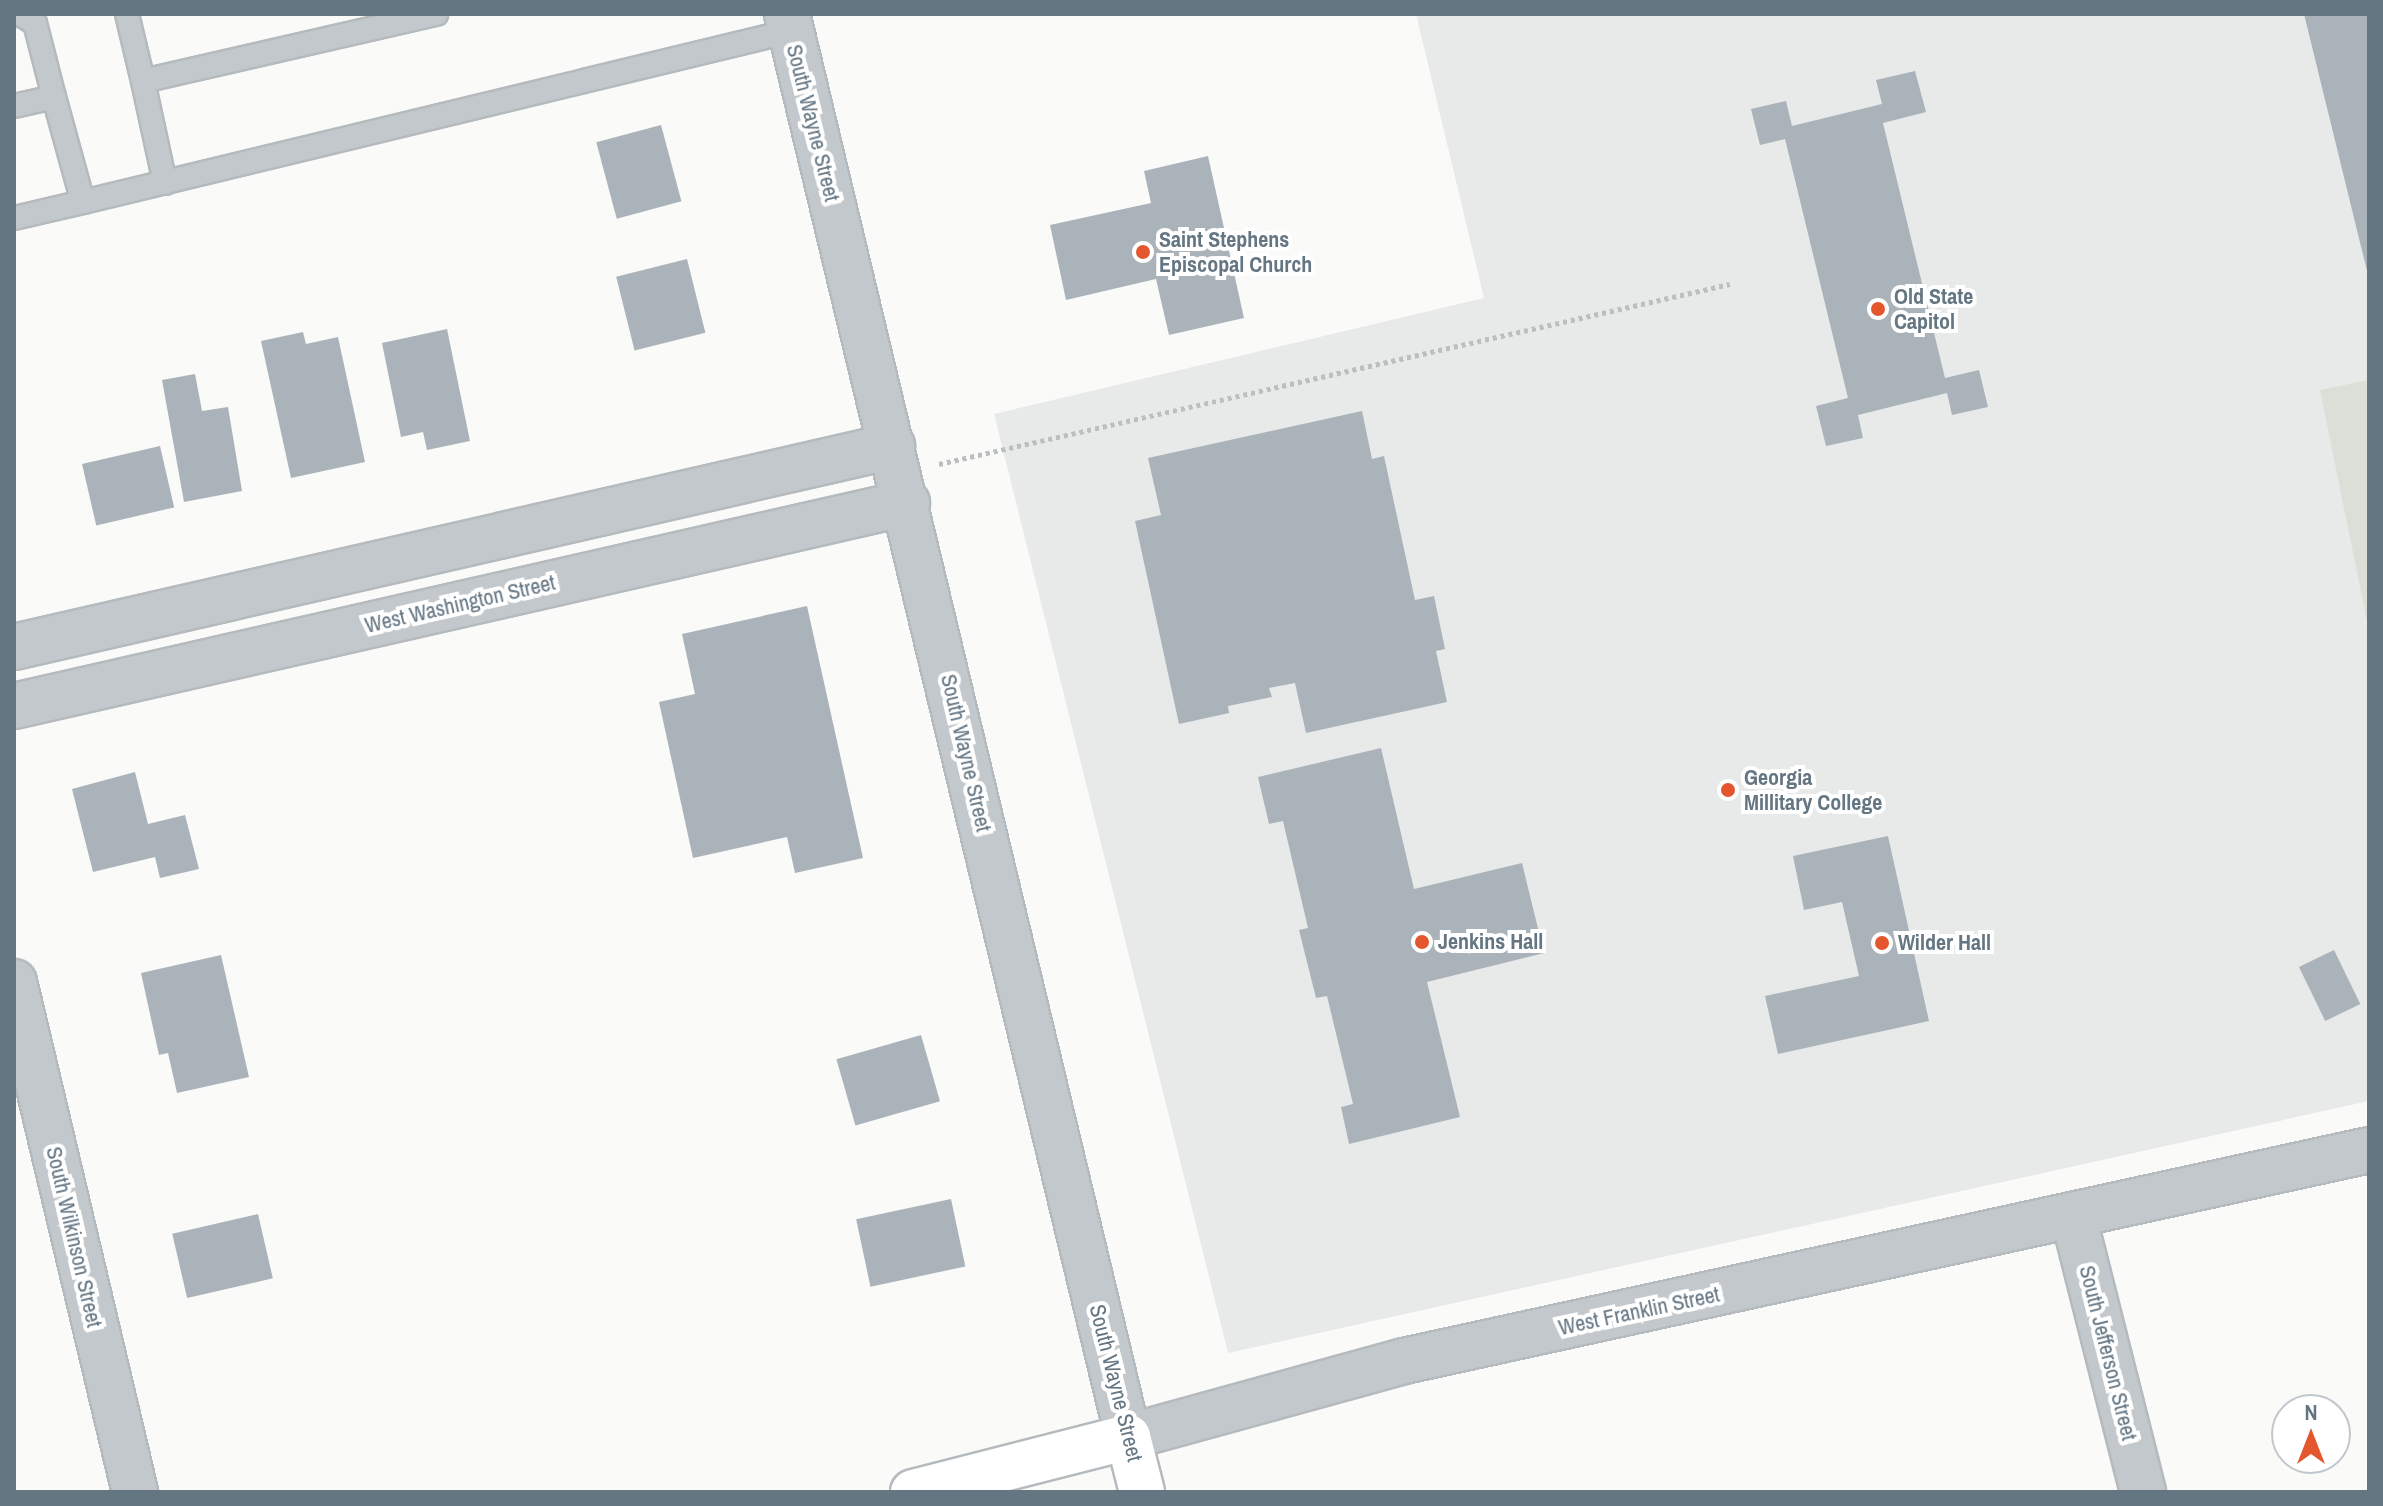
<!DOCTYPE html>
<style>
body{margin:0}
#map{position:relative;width:2383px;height:1506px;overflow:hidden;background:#fafaf8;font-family:"Archivo Narrow",sans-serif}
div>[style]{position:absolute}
.built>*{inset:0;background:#e8e9e9}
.green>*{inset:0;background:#dadfd7}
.building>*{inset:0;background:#aab3b9;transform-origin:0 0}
.path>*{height:5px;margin-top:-2.5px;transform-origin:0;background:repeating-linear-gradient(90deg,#bbbfc2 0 4px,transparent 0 8px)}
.roads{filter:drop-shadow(2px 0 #b5babe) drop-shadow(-2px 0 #b5babe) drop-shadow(0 2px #b5babe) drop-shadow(0 -2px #b5babe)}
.service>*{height:22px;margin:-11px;padding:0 11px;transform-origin:11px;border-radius:11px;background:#c3c8cc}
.tertiary>*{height:44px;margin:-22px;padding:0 22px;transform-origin:22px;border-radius:22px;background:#c3c8cc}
.primary>*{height:44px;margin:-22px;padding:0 22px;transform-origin:22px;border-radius:22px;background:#fff}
.dots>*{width:22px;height:22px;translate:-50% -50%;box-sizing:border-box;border:4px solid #fff;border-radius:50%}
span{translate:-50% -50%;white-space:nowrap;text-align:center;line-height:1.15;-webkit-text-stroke:8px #fff;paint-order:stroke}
.street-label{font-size:22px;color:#657683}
.poi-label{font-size:22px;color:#657683;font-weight:700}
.left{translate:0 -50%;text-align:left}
.frame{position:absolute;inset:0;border:16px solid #657683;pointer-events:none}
.north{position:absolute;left:2271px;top:1394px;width:80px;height:80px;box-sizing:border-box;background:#fff;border:2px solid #c1c8cd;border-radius:50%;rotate:0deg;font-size:22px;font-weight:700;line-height:32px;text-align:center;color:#657683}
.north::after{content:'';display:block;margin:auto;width:28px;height:36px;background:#e4572e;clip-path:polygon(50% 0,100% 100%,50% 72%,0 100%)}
</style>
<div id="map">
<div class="built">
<div style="clip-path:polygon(1416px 14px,2369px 14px,2369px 1101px,1228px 1353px,994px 414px,1484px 298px)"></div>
</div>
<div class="green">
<div style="clip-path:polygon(2369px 380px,2369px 631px,2320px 390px)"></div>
</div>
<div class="building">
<div style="clip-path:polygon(2304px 14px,2369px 14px,2369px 275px,2368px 275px)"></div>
<div style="clip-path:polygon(1915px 71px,1926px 112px,1883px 123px,1945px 378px,1979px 370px,1988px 407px,1952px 415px,1947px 393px,1858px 415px,1863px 438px,1826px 446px,1816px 406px,1848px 398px,1785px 139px,1760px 145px,1751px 109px,1786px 101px,1792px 126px,1882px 104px,1876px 80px)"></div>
<div style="left:661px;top:125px;width:79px;height:67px;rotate:75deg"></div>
<div style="clip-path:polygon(1208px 156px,1244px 318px,1169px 335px,1156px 279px,1066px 300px,1050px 225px,1151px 203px,1144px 171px)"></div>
<div style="left:687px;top:259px;width:76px;height:73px;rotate:76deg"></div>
<div style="clip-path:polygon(447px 329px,470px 441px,427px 450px,423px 432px,401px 437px,382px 343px)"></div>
<div style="clip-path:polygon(303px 332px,306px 344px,338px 337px,365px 462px,291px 478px,261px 341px)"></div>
<div style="clip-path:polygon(195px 374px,202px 411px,228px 407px,242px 491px,184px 502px,162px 380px)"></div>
<div style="clip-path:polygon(1362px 411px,1372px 459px,1384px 456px,1415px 600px,1434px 596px,1445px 649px,1436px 651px,1447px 702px,1306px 733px,1295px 683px,1269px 688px,1272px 697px,1228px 706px,1229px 713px,1179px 724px,1135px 521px,1161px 515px,1148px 458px)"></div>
<div style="left:160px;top:446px;width:63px;height:80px;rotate:77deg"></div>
<div style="clip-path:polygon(807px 606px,863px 858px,795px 873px,787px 837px,693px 858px,659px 702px,695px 694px,682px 634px)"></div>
<div style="clip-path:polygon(1381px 748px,1414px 889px,1522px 863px,1544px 953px,1427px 982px,1460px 1117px,1349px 1144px,1341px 1107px,1353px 1104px,1327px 996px,1316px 998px,1299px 930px,1308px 928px,1283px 821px,1269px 824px,1258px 777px)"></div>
<div style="clip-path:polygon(135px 772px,148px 824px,185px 815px,199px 869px,160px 878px,155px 857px,93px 872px,72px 789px)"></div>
<div style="clip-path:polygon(1888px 836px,1929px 1021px,1778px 1054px,1765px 996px,1859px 976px,1842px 902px,1804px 910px,1793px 856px)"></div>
<div style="left:2334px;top:950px;width:60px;height:39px;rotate:64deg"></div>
<div style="clip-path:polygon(221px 955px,249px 1077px,177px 1093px,168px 1053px,159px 1055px,141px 973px)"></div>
<div style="left:921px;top:1035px;width:69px;height:88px;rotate:74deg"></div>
<div style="left:951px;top:1199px;width:69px;height:97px;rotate:78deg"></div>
<div style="left:258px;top:1214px;width:66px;height:88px;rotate:77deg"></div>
</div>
<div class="path">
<div style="left:939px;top:464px;width:811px;rotate:-12.82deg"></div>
</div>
<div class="roads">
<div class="service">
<div style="left:20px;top:14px;width:17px;rotate:31deg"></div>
<div style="left:35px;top:23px;width:76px;rotate:75.6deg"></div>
<div style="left:127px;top:14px;width:69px;rotate:76.6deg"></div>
<div style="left:14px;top:106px;width:41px;rotate:-12.7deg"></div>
<div style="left:54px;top:97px;width:109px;rotate:74.6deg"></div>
<div style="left:83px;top:202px;width:71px;rotate:166.9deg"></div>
<div style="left:165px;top:183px;width:104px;rotate:-102.2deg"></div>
<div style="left:143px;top:81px;width:301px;rotate:-12.9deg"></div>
<div style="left:83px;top:202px;width:728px;rotate:-13.58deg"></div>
</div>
<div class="tertiary">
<div style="left:787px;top:14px;width:1463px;rotate:76.52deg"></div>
<div style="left:1128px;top:1437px;width:286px;rotate:-15.4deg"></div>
<div style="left:1404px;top:1361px;width:988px;rotate:-12.33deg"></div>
<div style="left:14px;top:647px;width:901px;rotate:-12.89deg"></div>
<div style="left:14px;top:706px;width:916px;rotate:-12.81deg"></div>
<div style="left:14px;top:982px;width:524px;rotate:76.65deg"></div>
<div style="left:2073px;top:1215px;width:286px;rotate:75.8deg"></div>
</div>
<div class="primary">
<div style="left:913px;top:1492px;width:222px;rotate:-14.3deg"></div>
<div style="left:1128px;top:1437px;width:57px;rotate:75.7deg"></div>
</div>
</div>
<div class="dots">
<div style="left:1143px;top:252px;background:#e4572e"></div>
<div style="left:1878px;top:309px;background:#e4572e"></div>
<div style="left:1728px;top:790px;background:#e4572e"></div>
<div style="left:1422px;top:942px;background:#e4572e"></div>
<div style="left:1882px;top:943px;background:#e4572e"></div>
</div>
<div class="street-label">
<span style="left:813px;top:123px;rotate:76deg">South Wayne Street</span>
<span style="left:460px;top:604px;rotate:-13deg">West Washington Street</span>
<span style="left:966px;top:753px;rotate:77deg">South Wayne Street</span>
<span style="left:74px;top:1237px;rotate:77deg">South Wilkinson Street</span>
<span style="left:1639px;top:1311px;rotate:-12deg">West Franklin Street</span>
<span style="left:2108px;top:1353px;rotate:76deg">South Jefferson Street</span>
<span style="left:1116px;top:1383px;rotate:76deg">South Wayne Street</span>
</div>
<div class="poi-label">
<span class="left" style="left:1159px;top:252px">Saint Stephens<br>Episcopal Church</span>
<span class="left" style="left:1894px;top:309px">Old State<br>Capitol</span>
<span class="left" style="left:1744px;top:790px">Georgia<br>Millitary College</span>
<span class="left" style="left:1438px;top:942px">Jenkins Hall</span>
<span class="left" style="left:1898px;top:943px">Wilder Hall</span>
</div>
<div class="frame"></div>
<div class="north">N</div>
</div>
